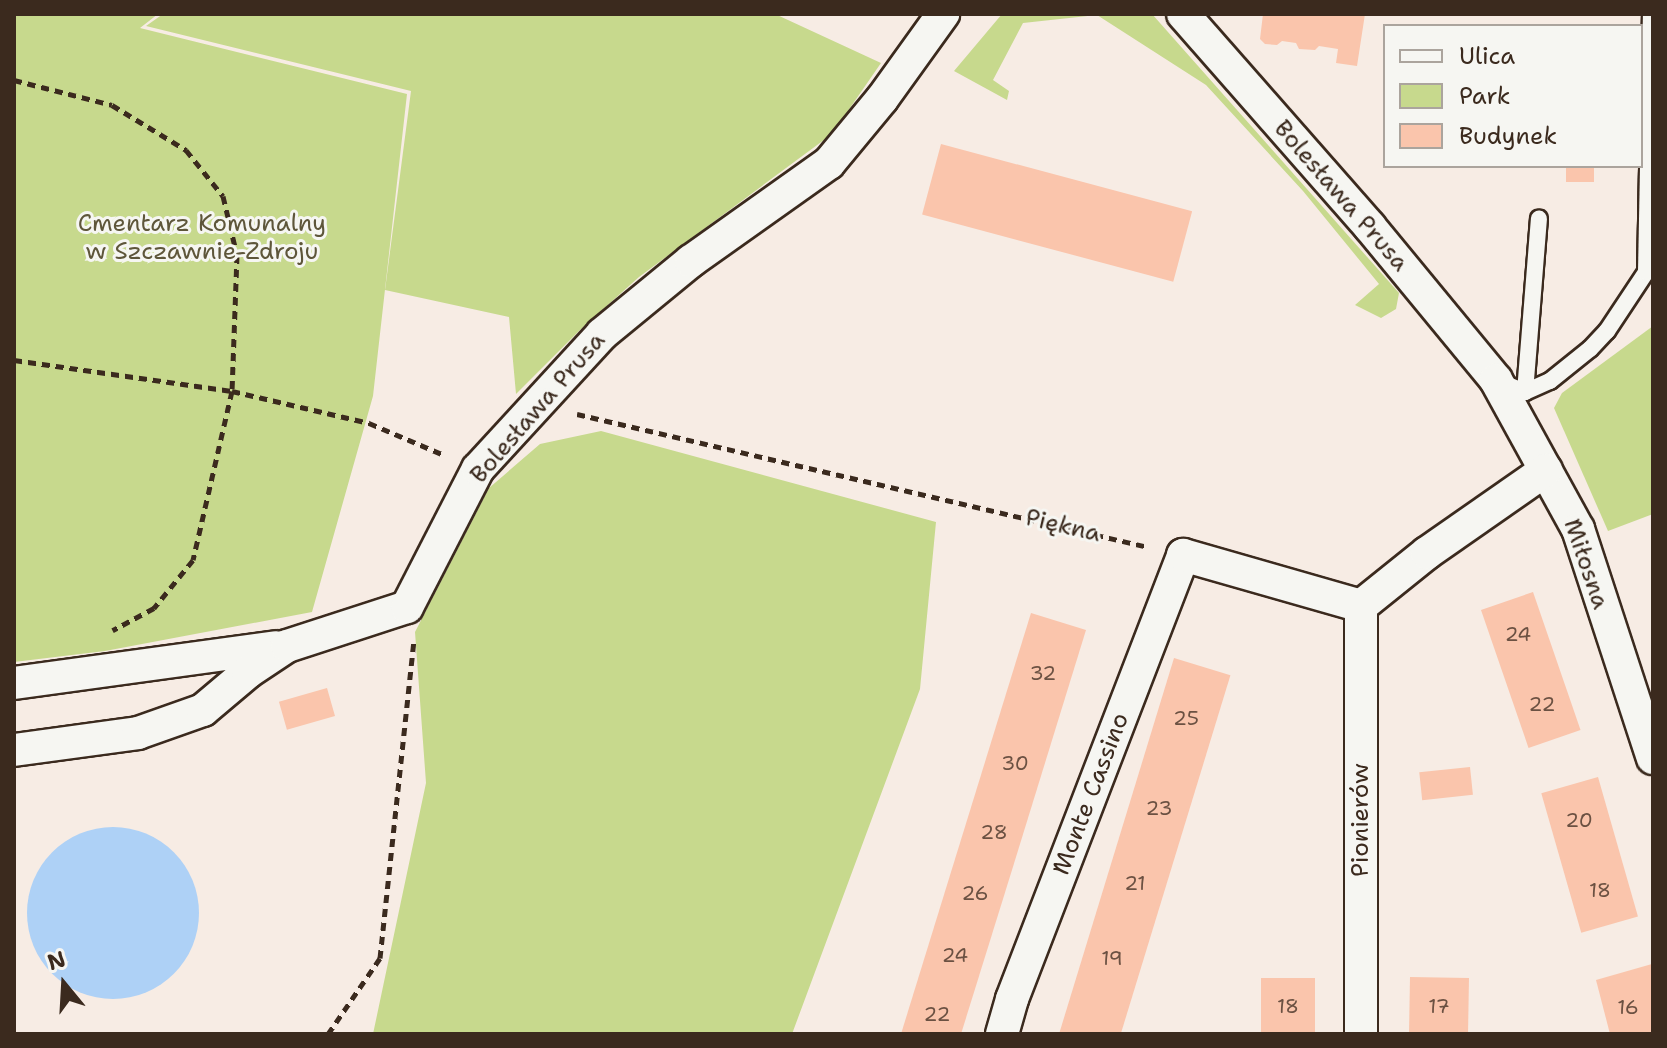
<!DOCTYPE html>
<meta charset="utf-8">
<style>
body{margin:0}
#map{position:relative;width:1667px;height:1048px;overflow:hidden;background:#f7ece4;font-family:"Shantell Sans",sans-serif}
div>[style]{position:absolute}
.green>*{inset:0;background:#c7d98d}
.water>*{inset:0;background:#aed1f6}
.round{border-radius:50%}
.building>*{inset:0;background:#fac5ac;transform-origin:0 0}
.path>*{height:5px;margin-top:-2.5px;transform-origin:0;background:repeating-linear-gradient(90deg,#3b2a1e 0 8px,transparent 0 14px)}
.roads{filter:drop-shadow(2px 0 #3b2a1e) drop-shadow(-2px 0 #3b2a1e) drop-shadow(0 2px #3b2a1e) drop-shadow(0 -2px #3b2a1e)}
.lane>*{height:16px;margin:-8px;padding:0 8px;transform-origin:8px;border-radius:8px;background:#f6f6f2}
.street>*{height:32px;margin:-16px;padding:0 16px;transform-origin:16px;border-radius:16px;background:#f6f6f2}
span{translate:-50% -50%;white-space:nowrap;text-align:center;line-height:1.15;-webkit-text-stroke:6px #f6f6f2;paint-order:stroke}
.number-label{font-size:20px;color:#6b5142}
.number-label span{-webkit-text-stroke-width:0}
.street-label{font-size:24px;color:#3b2a1e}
.park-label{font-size:24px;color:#5e563a}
.frame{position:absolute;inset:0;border:16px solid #3b2a1e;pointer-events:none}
.legend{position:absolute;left:1383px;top:24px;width:260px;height:144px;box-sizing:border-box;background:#f6f6f2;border:2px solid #aba49d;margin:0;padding:10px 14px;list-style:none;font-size:24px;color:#3b2a1e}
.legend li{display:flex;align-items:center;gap:16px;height:40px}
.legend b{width:40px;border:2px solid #aba49d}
.north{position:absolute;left:24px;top:944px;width:80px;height:80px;-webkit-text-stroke:6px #f6f6f2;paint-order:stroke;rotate:342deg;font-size:22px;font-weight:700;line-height:32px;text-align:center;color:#3b2a1e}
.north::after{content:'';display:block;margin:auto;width:28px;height:36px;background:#3b2a1e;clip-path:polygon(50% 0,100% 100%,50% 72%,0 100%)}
</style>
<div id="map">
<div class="green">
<div style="clip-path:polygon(14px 14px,158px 14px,140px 28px,407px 94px,373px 396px,312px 612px,105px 651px,14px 662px)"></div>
<div style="clip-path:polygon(163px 14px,775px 14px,881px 63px,832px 134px,639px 277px,581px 329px,516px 394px,509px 317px,385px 290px,411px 91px,146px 26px)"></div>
<div style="clip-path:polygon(1002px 14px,1152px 14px,1399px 293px,1396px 309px,1381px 318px,1355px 305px,1379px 284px,1303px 191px,1206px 85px,1097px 15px,1023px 23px,993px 80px,1009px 91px,1007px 100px,954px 71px)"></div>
<div style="clip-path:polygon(1653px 326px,1653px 514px,1608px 531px,1554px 408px,1562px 393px)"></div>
<div style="clip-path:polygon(601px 431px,936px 522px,920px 689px,792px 1034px,373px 1034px,426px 783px,415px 632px,489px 488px,540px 444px)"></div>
</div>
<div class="water">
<div class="round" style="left:27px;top:827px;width:172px;height:172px"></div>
</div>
<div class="building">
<div style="clip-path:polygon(1263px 14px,1365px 14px,1357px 66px,1336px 63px,1338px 49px,1319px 46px,1315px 50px,1299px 49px,1296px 43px,1282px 41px,1277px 45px,1265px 44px,1260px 39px)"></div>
<div style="left:941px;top:144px;width:260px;height:73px;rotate:15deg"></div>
<div style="left:1566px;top:166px;width:28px;height:16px"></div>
<div style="left:1533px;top:592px;width:146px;height:55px;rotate:71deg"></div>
<div style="clip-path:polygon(1031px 613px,1086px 630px,1012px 870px,961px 1034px,901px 1034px)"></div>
<div style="left:1174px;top:658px;width:59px;height:393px;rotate:17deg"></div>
<div style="left:327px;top:688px;width:29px;height:50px;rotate:74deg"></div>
<div style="left:1470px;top:767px;width:28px;height:51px;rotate:84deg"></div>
<div style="left:1598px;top:777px;width:145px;height:59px;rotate:74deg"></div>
<div style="clip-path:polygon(1652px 964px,1653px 1034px,1610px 1034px,1596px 980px)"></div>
<div style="left:1410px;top:977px;width:59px;height:57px;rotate:1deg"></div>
<div style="left:1261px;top:978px;width:54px;height:56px"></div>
</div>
<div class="path">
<div style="left:14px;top:80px;width:101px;rotate:14.3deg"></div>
<div style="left:112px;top:105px;width:87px;rotate:31.3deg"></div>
<div style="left:186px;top:150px;width:59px;rotate:51.2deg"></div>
<div style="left:223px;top:196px;width:61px;rotate:76.7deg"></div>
<div style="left:237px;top:255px;width:136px;rotate:92.1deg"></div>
<div style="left:232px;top:391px;width:173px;rotate:103deg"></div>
<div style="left:193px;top:560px;width:62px;rotate:129.1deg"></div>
<div style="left:154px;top:608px;width:47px;rotate:151.8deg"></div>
<div style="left:14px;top:360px;width:220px;rotate:8.1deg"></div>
<div style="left:232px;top:391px;width:141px;rotate:13.1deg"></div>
<div style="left:369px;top:423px;width:82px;rotate:23.1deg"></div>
<div style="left:577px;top:414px;width:586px;rotate:13.11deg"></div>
<div style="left:328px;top:1034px;width:92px;rotate:-55.6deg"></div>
<div style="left:380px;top:958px;width:318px;rotate:-83.9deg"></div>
</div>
<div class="roads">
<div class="lane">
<div style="left:1501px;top:382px;width:26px;rotate:23deg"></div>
<div style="left:1525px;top:392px;width:27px;rotate:-24deg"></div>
<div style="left:1550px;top:381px;width:51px;rotate:-38.7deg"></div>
<div style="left:1590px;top:349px;width:25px;rotate:-47deg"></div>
<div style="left:1607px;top:331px;width:71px;rotate:-56.5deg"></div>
<div style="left:1646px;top:272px;width:258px;rotate:-88.9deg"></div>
<div style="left:1525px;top:392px;width:174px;rotate:-85.4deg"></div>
</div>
<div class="street">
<div style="left:1183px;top:14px;width:283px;rotate:48.7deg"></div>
<div style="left:1370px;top:227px;width:198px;rotate:50.5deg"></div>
<div style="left:1496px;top:380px;width:170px;rotate:61.2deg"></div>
<div style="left:1578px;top:529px;width:241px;rotate:71.9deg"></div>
<div style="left:14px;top:683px;width:264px;rotate:-7.8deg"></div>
<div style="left:14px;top:750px;width:125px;rotate:-7.8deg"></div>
<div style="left:138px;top:733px;width:69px;rotate:-19.5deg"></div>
<div style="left:203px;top:710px;width:59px;rotate:-40.2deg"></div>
<div style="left:248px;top:672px;width:47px;rotate:-33.7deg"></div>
<div style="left:287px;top:646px;width:126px;rotate:-18deg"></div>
<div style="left:407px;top:607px;width:155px;rotate:-62.8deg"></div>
<div style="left:478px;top:469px;width:183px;rotate:-47.4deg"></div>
<div style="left:602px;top:334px;width:115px;rotate:-39.4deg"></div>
<div style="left:691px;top:261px;width:169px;rotate:-35.4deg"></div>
<div style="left:829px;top:163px;width:83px;rotate:-50.4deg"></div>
<div style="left:882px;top:99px;width:105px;rotate:-54.3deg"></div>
<div style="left:1002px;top:1034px;width:36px;rotate:-74deg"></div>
<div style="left:1012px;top:999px;width:476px;rotate:-68.9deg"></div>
<div style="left:1183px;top:555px;width:185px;rotate:16deg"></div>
<div style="left:1361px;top:606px;width:85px;rotate:-38.8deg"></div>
<div style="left:1427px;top:553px;width:145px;rotate:-34.9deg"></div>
<div style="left:1361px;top:1034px;width:428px;rotate:-90deg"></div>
</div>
</div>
<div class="number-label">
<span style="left:1518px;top:634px">24</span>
<span style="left:1043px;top:673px">32</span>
<span style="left:1542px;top:704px">22</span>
<span style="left:1186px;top:718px">25</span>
<span style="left:1015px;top:763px">30</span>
<span style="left:1159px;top:808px">23</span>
<span style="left:1579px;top:820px">20</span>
<span style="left:994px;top:832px">28</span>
<span style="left:1135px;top:883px">21</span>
<span style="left:1600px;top:890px">18</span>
<span style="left:975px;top:893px">26</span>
<span style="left:955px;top:955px">24</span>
<span style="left:1112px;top:958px">19</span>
<span style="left:1288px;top:1006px">18</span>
<span style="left:1439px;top:1006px">17</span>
<span style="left:1628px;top:1007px">16</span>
<span style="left:937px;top:1014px">22</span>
</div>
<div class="street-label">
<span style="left:1341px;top:196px;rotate:49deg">Bolesława Prusa</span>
<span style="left:538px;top:408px;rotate:-49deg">Bolesława Prusa</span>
<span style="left:1063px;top:526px;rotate:13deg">Piękna</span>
<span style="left:1586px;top:564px;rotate:71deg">Miłosna</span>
<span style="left:1091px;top:794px;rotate:-69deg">Monte Cassino</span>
<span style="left:1361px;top:820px;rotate:-90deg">Pionierów</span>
</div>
<div class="park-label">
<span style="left:202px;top:238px">Cmentarz Komunalny<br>w Szczawnie-Zdroju</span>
</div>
<div class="frame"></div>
<ul class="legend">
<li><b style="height:10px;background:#f6f6f2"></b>Ulica</li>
<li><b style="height:22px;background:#c7d98d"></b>Park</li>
<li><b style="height:22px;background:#fac5ac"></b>Budynek</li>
</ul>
<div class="north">N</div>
</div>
